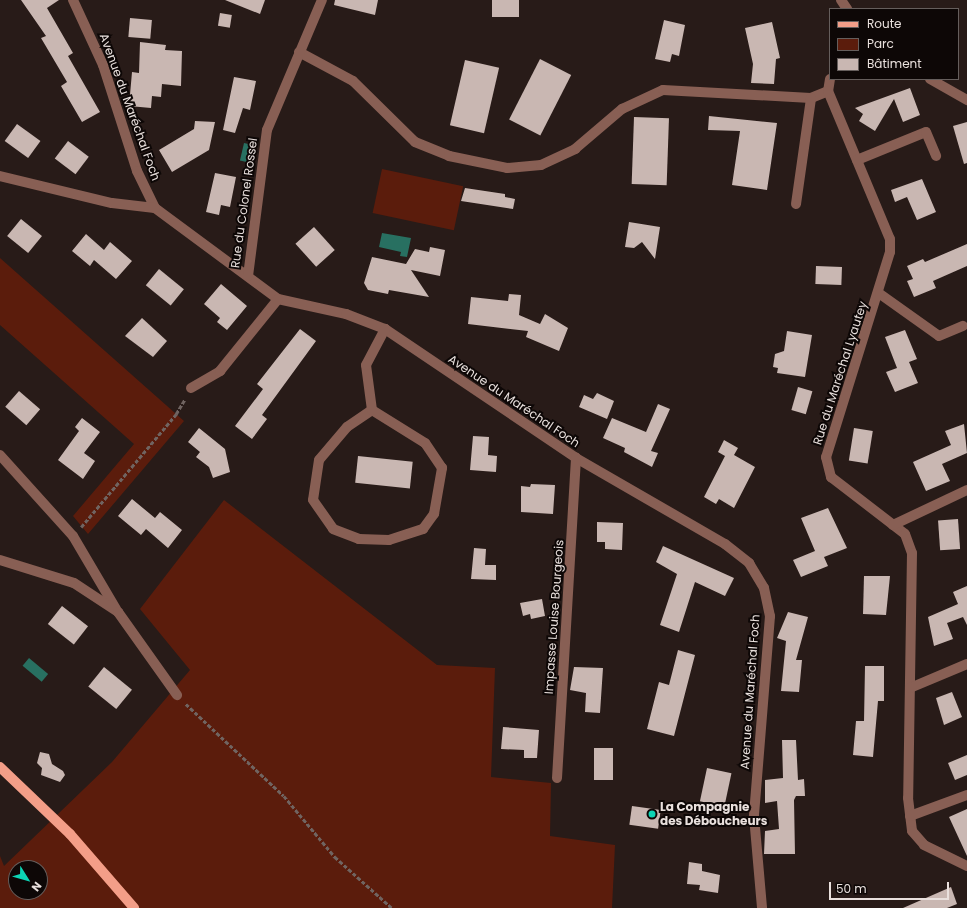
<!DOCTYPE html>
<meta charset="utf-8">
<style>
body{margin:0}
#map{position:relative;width:967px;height:908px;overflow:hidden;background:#281b18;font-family:Poppins,sans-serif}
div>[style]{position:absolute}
.green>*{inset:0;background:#5b1c0c;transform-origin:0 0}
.water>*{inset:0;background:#287061;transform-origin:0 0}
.building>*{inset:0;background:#c9b7b2;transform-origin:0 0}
.path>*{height:2.5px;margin-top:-1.25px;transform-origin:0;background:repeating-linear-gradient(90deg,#706461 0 4px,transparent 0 6px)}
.minor>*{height:10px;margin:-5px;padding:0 5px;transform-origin:5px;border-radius:5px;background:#885f54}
.major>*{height:10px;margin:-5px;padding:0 5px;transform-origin:5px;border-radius:5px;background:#f39e88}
.dots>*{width:11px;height:11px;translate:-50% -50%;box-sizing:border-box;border:2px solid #0d0706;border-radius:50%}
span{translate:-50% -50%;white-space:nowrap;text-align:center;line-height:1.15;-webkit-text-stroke:4px #0d0706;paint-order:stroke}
.street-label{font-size:12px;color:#e9e0dd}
.poi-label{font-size:12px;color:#e9e0dd;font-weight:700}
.left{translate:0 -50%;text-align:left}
.legend{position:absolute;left:829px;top:8px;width:130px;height:72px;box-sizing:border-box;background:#0d0706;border:1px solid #655e5c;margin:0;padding:5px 7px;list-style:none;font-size:12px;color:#e9e0dd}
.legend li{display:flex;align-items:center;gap:8px;height:20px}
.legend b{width:20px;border:1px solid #655e5c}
.north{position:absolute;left:8px;top:860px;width:40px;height:40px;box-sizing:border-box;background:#0d0706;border:1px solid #655e5c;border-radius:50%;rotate:127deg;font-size:11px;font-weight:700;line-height:16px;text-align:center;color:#e9e0dd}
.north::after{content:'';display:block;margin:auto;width:14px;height:18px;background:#0cd5b5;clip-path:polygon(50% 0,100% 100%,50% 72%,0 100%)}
.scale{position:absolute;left:829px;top:882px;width:120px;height:18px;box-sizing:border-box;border:2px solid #e9e0dd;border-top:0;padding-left:5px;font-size:12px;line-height:14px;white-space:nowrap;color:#e9e0dd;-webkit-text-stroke:3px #0d0706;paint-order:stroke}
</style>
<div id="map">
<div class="green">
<div style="left:382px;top:169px;width:83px;height:45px;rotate:12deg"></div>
<div style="clip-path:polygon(0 258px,184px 421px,88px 534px,73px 516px,134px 444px,0 325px)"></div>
<div style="clip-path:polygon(evenodd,224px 500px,437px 665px,495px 668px,491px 777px,551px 783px,550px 836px,615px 845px,612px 908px,0 908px,0 856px,4px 866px,112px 762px,190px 670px,140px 609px,224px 500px,16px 868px,40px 868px,40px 892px,16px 892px,16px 868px)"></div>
</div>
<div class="water">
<div style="left:244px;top:143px;width:9px;height:18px;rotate:13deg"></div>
<div style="clip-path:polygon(382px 233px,411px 238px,407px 257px,400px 256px,401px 252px,379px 247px)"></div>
<div style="left:29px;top:658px;width:25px;height:10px;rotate:40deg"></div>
</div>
<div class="building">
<div style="clip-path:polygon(21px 0,59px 0,47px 8px,73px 53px,68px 56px,100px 112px,82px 122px,61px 86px,67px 82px,41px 38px,46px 36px)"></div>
<div style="clip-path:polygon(225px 0,265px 0,260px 14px)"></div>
<div style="clip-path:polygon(335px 0,378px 0,375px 15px,334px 5px)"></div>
<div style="left:492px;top:0;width:27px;height:17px"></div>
<div style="left:220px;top:13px;width:12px;height:13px;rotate:9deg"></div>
<div style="left:130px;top:18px;width:22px;height:19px;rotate:5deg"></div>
<div style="clip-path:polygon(664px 20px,685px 25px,679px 56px,672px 54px,670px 62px,655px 59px)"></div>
<div style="clip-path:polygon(772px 22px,780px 58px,776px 59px,774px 84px,751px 83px,753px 64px,745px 28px)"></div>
<div style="clip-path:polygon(140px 42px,166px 45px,165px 50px,182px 51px,181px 86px,162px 84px,161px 97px,152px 96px,151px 108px,129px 106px,132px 72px,139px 73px)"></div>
<div style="left:540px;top:59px;width:35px;height:68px;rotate:27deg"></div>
<div style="left:465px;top:60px;width:35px;height:67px;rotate:13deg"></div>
<div style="clip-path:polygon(234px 77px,256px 81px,250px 110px,243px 108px,235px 133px,223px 130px)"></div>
<div style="clip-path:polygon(910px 88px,920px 115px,903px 122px,894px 99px,875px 131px,859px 121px,863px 114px,855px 108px)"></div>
<div style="clip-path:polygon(709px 116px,777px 123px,767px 190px,732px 185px,740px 131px,708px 130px)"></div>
<div style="left:634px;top:117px;width:35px;height:67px;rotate:2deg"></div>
<div style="clip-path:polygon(195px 121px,215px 122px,209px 150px,172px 172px,159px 150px,194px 129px)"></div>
<div style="clip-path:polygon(967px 122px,967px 163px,964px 164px,953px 126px)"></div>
<div style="left:17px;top:124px;width:29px;height:21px;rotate:36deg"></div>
<div style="left:68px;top:141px;width:26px;height:22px;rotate:37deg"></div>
<div style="clip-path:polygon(215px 173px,236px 177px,230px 207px,221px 205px,219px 215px,206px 212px)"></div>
<div style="clip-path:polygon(922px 179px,936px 212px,917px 220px,907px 197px,895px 202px,891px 190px)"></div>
<div style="clip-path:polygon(465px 188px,505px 194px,505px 197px,515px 199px,513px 209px,461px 201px)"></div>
<div style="left:21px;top:219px;width:27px;height:22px;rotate:39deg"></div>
<div style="clip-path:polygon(629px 222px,660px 227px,655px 259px,642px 242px,634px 248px,625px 247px)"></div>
<div style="left:314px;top:227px;width:31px;height:25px;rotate:48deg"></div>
<div style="clip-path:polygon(86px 234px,104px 250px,110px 242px,132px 261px,116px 279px,94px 260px,90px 266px,72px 251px)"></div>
<div style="clip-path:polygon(967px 244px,967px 266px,933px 281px,936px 288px,914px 297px,907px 281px,913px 279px,907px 266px,923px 259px,925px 262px)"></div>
<div style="clip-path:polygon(430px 247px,445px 250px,440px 276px,411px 270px,429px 297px,389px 290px,388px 294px,368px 290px,364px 283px,372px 257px,406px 264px,415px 249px,429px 252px)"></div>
<div style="left:816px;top:266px;width:26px;height:18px;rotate:2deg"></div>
<div style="left:159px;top:269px;width:32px;height:21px;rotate:39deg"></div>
<div style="clip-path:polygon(221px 284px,247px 306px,227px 330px,217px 322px,220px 318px,204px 304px)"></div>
<div style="clip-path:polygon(509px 294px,521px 295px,519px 315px,540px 324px,545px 314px,568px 328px,559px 351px,526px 337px,528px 331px,468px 324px,471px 297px,508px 301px)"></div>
<div style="clip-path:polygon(142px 318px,167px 341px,153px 357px,125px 336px)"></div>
<div style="clip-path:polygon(300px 329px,316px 341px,262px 415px,267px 419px,252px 439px,235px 426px,263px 389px,257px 384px)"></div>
<div style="clip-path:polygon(905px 330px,917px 359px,909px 362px,918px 383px,895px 392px,886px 372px,897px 368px,885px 337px)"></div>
<div style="clip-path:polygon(787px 331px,812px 335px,805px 377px,777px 373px,778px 368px,773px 367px,775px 354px,784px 351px)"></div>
<div style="left:798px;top:387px;width:15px;height:24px;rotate:16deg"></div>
<div style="left:19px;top:391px;width:28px;height:21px;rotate:41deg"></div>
<div style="clip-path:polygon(597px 393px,614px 401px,607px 419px,579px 407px,584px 395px,593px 399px)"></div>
<div style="clip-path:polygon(658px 404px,670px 409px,651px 451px,658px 453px,652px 467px,624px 452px,625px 448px,603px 438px,612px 418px,646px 432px)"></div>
<div style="clip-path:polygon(82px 418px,100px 432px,84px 453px,95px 461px,83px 479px,58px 460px,79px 431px,75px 427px)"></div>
<div style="clip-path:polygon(964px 424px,967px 453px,942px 464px,950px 481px,926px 491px,913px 462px,951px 445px,945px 431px)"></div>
<div style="clip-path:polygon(199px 428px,225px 449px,230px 472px,213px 478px,209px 467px,196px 457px,200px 452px,188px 442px)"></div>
<div style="left:854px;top:428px;width:19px;height:33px;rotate:9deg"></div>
<div style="clip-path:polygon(473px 436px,489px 437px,488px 455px,497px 456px,496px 472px,470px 470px)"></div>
<div style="clip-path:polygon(724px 440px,738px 448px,734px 455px,755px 467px,734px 508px,719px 499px,716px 504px,704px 497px,725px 456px,718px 452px)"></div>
<div style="left:358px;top:456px;width:55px;height:27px;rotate:6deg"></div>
<div style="clip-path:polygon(531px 484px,555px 485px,553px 514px,521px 512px,521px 486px,530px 487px)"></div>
<div style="clip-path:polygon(132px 499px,155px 518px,160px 512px,182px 530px,168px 548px,146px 529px,141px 535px,118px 516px)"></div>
<div style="clip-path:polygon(828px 508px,847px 548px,824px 557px,828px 566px,801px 577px,793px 560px,815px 551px,801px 518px)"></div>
<div style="left:958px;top:519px;width:30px;height:20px;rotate:86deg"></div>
<div style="clip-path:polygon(597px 522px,623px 523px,622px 550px,605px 549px,605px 542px,597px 542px)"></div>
<div style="clip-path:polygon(663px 546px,734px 578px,725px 596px,695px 582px,679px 632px,660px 625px,677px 574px,656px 562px)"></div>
<div style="clip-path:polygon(474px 548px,486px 549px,485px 565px,496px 565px,496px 580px,471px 579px)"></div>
<div style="clip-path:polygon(864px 576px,890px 576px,886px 615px,863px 614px)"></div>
<div style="clip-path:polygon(967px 586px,967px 625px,963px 617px,947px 623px,953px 639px,934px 646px,928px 617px,958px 604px,953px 592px)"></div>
<div style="clip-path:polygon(542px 599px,545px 616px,531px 619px,530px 614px,523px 616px,520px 603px)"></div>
<div style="left:62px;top:606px;width:33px;height:23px;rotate:38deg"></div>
<div style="clip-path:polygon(788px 612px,808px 617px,796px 660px,802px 660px,799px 692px,781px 691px,786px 641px,777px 638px)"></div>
<div style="clip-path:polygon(678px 650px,695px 655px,674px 736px,647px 729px,659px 682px,669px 685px)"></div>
<div style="clip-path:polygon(865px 666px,884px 666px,884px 701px,878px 701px,873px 757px,853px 755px,856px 721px,864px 721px)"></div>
<div style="left:104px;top:667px;width:36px;height:25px;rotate:39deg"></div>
<div style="clip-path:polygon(574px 667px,603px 668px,600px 713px,585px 712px,586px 693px,570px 690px)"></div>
<div style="clip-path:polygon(952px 692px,962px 717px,944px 725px,936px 698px)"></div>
<div style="clip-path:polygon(503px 727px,539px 730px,537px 758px,524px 758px,524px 750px,501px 749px)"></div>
<div style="clip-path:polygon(782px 740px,796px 740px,798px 780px,804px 779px,805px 796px,796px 796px,794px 800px,795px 854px,764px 854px,765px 831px,779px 829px,777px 801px,765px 803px,765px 780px,783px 778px)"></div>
<div style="left:594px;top:748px;width:19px;height:32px"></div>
<div style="clip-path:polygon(40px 752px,49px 754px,52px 764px,63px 771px,65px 775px,60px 782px,41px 775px,42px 768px,37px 763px)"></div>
<div style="clip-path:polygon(967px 755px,967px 775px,955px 780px,948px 763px)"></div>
<div style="left:707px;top:768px;width:25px;height:34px;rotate:12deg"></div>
<div style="left:632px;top:806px;width:29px;height:19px;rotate:8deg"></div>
<div style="clip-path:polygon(967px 809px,967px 856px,949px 817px)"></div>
<div style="clip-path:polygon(689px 862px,702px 864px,702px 871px,720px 875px,718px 893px,699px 890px,700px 885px,687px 884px)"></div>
<div style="clip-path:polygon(951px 887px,957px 904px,947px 908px,903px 908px)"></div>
</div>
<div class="path">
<div style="left:81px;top:527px;width:148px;rotate:-49.9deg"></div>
<div style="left:176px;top:414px;width:17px;rotate:-59deg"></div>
<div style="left:186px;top:704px;width:134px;rotate:43.2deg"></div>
<div style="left:284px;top:796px;width:80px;rotate:50.1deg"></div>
<div style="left:335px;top:857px;width:76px;rotate:41.8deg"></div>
</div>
<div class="minor">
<div style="left:73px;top:0;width:72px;rotate:65.2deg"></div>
<div style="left:103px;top:65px;width:111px;rotate:72.2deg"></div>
<div style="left:137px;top:171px;width:41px;rotate:64.1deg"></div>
<div style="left:155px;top:208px;width:153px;rotate:36.5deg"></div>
<div style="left:278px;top:299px;width:70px;rotate:12.4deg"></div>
<div style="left:346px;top:314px;width:42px;rotate:21deg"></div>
<div style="left:385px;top:329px;width:230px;rotate:34deg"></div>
<div style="left:576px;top:458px;width:172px;rotate:30deg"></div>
<div style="left:725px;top:544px;width:31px;rotate:38deg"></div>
<div style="left:749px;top:563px;width:29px;rotate:59deg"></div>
<div style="left:764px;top:588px;width:29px;rotate:78deg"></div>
<div style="left:770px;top:616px;width:201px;rotate:94.6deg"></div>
<div style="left:754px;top:816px;width:92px;rotate:85deg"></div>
<div style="left:841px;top:0;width:11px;rotate:56deg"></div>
<div style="left:299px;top:52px;width:61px;rotate:28.2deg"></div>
<div style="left:353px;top:81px;width:87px;rotate:44.5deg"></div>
<div style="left:415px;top:142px;width:37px;rotate:22deg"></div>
<div style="left:449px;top:156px;width:59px;rotate:11.7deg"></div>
<div style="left:507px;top:168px;width:34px;rotate:-5deg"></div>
<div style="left:541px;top:165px;width:38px;rotate:-25deg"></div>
<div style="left:575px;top:149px;width:62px;rotate:-40.4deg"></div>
<div style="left:622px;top:109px;width:45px;rotate:-24.9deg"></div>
<div style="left:663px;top:90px;width:148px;rotate:3.1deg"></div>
<div style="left:811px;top:98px;width:18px;rotate:-22deg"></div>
<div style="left:830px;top:79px;width:12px;rotate:99deg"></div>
<div style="left:828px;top:91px;width:160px;rotate:67.3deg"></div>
<div style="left:890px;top:239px;width:13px;rotate:90deg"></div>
<div style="left:890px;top:252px;width:215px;rotate:107.3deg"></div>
<div style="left:826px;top:457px;width:21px;rotate:76deg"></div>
<div style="left:831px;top:477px;width:93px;rotate:37.6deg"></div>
<div style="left:905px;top:534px;width:20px;rotate:70deg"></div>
<div style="left:912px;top:553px;width:245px;rotate:90.9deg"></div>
<div style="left:908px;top:798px;width:33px;rotate:83deg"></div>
<div style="left:912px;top:831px;width:18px;rotate:49deg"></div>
<div style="left:924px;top:845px;width:48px;rotate:26deg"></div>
<div style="left:930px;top:79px;width:43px;rotate:29.6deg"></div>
<div style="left:857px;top:160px;width:74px;rotate:-22.1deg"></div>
<div style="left:926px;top:132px;width:26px;rotate:67deg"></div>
<div style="left:0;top:176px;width:115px;rotate:13.6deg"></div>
<div style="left:112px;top:203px;width:43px;rotate:6.6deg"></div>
<div style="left:796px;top:204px;width:107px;rotate:-81.9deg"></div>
<div style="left:248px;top:276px;width:147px;rotate:-82.6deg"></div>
<div style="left:267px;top:130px;width:141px;rotate:-67.1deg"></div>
<div style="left:880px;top:294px;width:72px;rotate:35.4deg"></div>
<div style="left:939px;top:336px;width:26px;rotate:-23deg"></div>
<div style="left:191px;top:388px;width:34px;rotate:-30deg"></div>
<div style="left:220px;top:371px;width:92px;rotate:-51.1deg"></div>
<div style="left:372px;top:410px;width:30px;rotate:146deg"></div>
<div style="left:347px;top:427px;width:43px;rotate:130.3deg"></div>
<div style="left:319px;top:460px;width:40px;rotate:98.5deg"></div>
<div style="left:313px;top:500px;width:35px;rotate:55deg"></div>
<div style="left:333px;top:529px;width:28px;rotate:21deg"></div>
<div style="left:359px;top:539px;width:30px;rotate:2deg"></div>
<div style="left:389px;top:540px;width:36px;rotate:-18deg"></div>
<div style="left:423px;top:529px;width:19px;rotate:-54deg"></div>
<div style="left:434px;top:514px;width:47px;rotate:-80.1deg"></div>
<div style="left:442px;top:468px;width:30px;rotate:-124deg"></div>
<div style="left:425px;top:443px;width:62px;rotate:-148.1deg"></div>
<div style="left:372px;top:410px;width:45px;rotate:-97.6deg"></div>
<div style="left:366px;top:365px;width:41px;rotate:-62.2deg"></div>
<div style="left:0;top:455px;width:109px;rotate:48deg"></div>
<div style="left:73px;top:536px;width:85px;rotate:59.5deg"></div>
<div style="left:893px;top:525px;width:82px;rotate:-25.3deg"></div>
<div style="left:0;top:560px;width:77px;rotate:17.3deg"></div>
<div style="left:74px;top:583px;width:53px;rotate:33.4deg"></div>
<div style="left:118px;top:612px;width:102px;rotate:54.6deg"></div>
<div style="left:910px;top:688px;width:62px;rotate:-22.8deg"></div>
<div style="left:557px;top:778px;width:321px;rotate:-86.6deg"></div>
<div style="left:910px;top:816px;width:61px;rotate:-20.2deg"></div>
</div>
<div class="major">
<div style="left:0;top:767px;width:97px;rotate:43.7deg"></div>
<div style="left:70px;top:834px;width:98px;rotate:49.1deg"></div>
</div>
<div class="dots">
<div style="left:652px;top:814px;background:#0cd5b5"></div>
</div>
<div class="street-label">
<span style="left:130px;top:107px;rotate:70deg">Avenue du Maréchal Foch</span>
<span style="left:244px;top:203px;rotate:-82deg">Rue du Colonel Rossel</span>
<span style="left:840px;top:373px;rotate:-72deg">Rue du Maréchal Lyautey</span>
<span style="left:514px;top:401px;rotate:34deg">Avenue du Maréchal Foch</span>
<span style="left:554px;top:617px;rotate:-86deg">Impasse Louise Bourgeois</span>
<span style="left:750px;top:692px;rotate:-86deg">Avenue du Maréchal Foch</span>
</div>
<div class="poi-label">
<span class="left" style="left:660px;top:814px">La Compagnie<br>des Déboucheurs</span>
</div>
<ul class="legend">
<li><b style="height:5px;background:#f39e88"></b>Route</li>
<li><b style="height:11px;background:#5b1c0c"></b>Parc</li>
<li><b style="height:11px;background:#c9b7b2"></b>Bâtiment</li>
</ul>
<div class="north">N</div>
<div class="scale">50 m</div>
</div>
